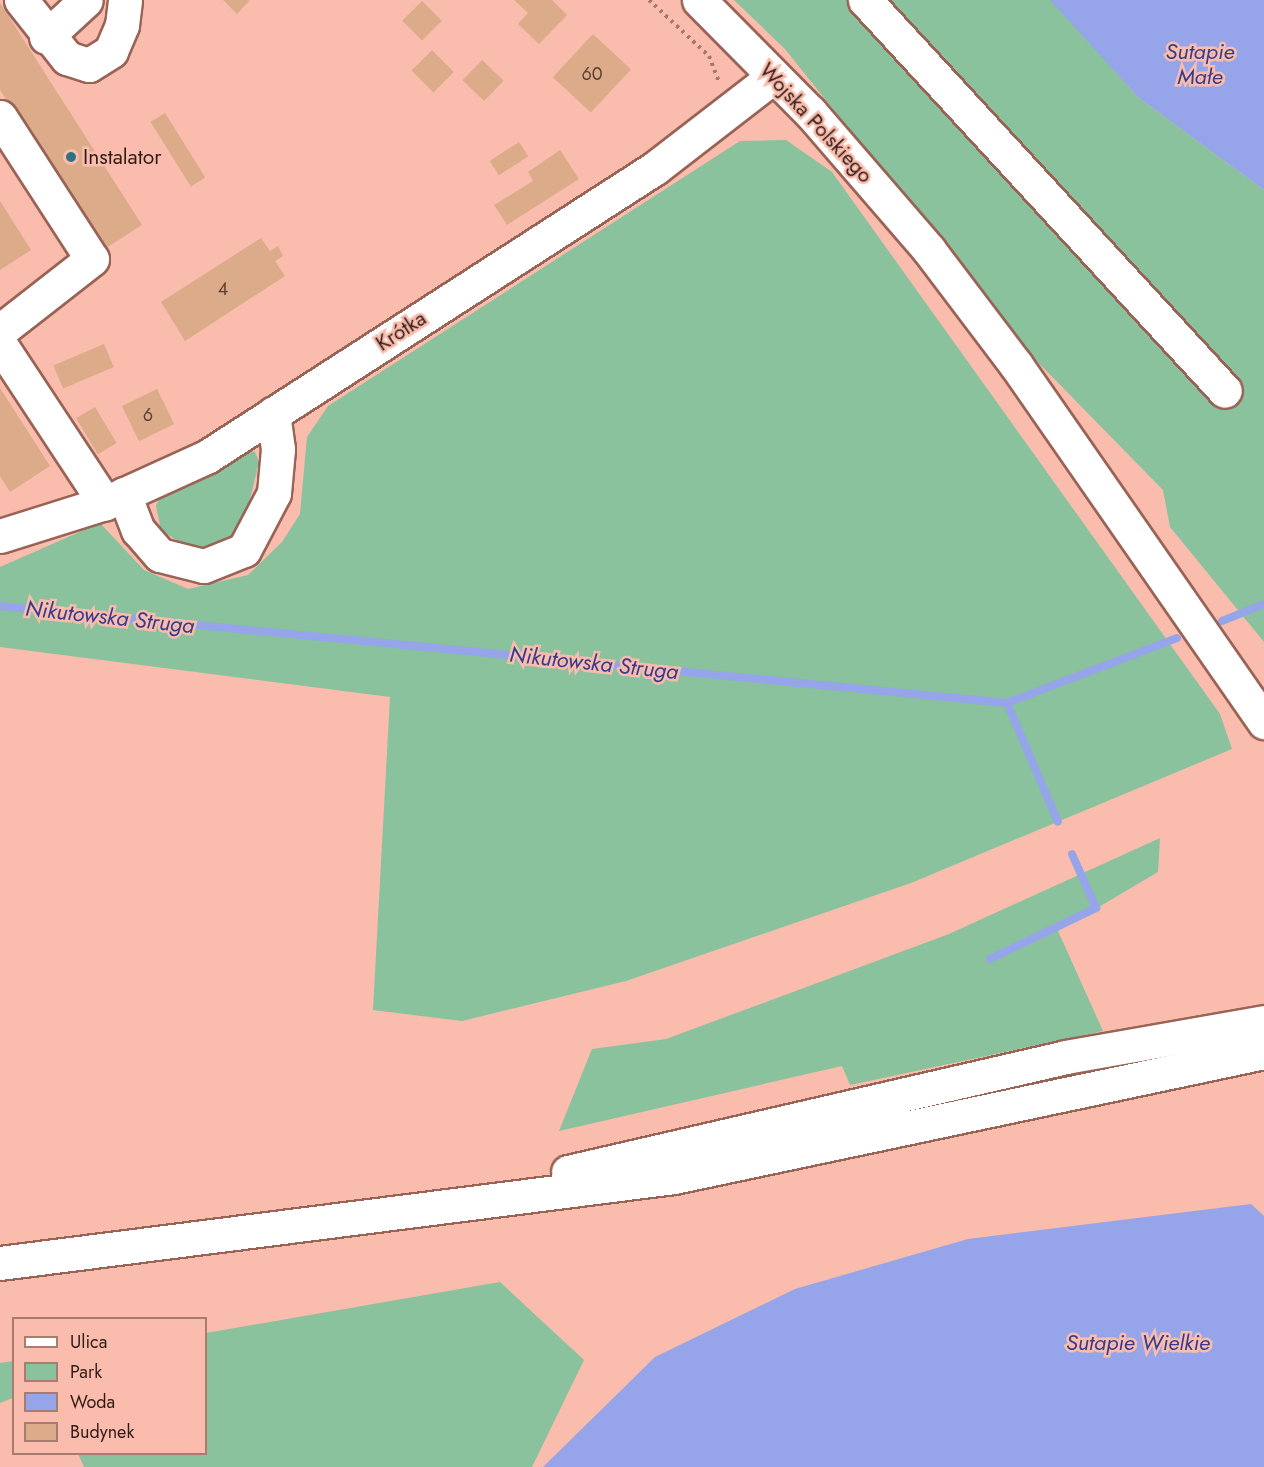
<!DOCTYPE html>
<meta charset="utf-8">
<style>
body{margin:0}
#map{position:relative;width:1264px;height:1467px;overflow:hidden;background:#f9bcad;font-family:Jost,sans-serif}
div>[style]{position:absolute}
.green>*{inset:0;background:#89c29c}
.water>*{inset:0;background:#96a4ea}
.stream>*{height:8px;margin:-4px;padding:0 4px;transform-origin:4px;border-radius:4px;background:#96a4ea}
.building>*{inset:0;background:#dcab8a;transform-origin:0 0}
.path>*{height:4px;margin-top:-2px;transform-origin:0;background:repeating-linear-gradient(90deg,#a6796e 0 3px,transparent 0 7.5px)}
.roads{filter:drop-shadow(2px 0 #996356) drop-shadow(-2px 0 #996356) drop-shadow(0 2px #996356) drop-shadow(0 -2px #996356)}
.minor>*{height:33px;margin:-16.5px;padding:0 16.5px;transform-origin:16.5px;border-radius:16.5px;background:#fff}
.major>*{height:33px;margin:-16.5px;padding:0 16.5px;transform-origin:16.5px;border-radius:16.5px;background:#fff}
.dots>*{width:16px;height:16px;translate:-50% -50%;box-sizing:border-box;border:3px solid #f9bcad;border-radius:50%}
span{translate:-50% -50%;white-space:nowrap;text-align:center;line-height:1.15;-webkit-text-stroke:5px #f9bcad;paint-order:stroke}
.number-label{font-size:18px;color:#5c3f33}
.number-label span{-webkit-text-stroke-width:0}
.street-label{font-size:21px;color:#311b16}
.poi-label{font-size:21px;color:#311b16}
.left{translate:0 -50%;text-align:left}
.water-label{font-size:22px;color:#353c8d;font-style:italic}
.legend{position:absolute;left:12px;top:1317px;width:195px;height:138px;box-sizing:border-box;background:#f9bcad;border:2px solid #a97c71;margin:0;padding:8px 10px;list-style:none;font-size:18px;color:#311b16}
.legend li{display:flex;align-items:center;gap:12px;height:30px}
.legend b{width:30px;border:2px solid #a97c71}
</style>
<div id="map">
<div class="green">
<div style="clip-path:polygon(734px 0,1051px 0,1139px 98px,1264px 190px,1264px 642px,1170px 527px,1163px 490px,1023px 347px,785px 49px)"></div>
<div style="clip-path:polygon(786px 140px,832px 172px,1220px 714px,1232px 749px,911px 883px,626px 981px,462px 1021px,373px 1010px,390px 697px,0 647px,0 567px,100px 523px,144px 570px,188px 589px,248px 575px,282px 542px,300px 514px,307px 437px,328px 406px,740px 141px)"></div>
<div style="clip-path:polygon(246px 449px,255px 452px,259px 462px,243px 528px,227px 542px,190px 549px,161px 530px,156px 506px,163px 490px)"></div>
<div style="clip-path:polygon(1160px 838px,1158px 872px,1058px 931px,1103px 1031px,850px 1085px,842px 1066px,559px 1131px,592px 1049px,666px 1039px,949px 934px)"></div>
<div style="clip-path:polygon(500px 1282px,584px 1360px,532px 1467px,84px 1467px,78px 1454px,206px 1454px,206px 1333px)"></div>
<div style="clip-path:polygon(13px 1361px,13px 1398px,0 1403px,0 1363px)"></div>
</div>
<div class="water">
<div style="clip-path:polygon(1050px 0,1264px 0,1264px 190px,1139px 98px)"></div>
<div style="clip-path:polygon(1251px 1204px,1264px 1216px,1264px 1467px,543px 1467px,655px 1357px,795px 1289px,968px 1239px)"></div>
</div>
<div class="stream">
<div style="left:0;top:606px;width:1012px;rotate:5.5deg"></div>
<div style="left:1007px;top:703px;width:182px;rotate:-20.9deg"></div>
<div style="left:1222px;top:621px;width:45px;rotate:-22deg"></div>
<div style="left:1007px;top:703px;width:129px;rotate:66.8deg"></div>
<div style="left:990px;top:959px;width:118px;rotate:-25.7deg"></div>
<div style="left:1096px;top:908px;width:59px;rotate:-114deg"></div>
</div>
<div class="building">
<div style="clip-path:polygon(223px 0,250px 0,237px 14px)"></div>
<div style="clip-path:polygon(514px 0,552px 0,567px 15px,539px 44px,518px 24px,528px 13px)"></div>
<div style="left:422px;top:1px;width:28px;height:28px;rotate:45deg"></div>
<div style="clip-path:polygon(0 3px,142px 225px,103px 250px,0 90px)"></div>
<div style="left:593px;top:34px;width:52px;height:59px;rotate:43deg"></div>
<div style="left:432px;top:50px;width:31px;height:29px;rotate:45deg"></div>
<div style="left:482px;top:60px;width:30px;height:28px;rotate:44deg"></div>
<div style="left:165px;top:113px;width:76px;height:17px;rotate:58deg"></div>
<div style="left:519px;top:142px;width:17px;height:35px;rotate:57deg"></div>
<div style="clip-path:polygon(560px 150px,579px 179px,507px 225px,494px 205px,533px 181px,528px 172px)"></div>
<div style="clip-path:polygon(0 201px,31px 250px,0 270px)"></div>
<div style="clip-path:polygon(261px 238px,270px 251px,278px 246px,283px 256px,275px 261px,285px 276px,185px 341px,161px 302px)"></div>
<div style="left:104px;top:344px;width:25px;height:55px;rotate:67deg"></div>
<div style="clip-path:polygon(0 388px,50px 466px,10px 492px,0 476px)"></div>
<div style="left:157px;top:389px;width:39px;height:39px;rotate:64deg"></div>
<div style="left:95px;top:407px;width:42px;height:22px;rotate:59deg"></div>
</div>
<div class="path">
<div style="left:649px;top:0;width:82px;rotate:43deg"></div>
<div style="left:709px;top:56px;width:28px;rotate:69deg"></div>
</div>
<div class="roads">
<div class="minor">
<div style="left:21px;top:0;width:74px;rotate:51.6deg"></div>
<div style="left:67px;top:58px;width:23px;rotate:18deg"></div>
<div style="left:89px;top:65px;width:26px;rotate:-32deg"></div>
<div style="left:111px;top:51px;width:28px;rotate:-67deg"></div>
<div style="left:122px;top:25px;width:25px;rotate:-83deg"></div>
<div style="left:699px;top:0;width:158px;rotate:45.3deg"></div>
<div style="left:810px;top:112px;width:182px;rotate:49.2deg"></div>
<div style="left:929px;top:250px;width:144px;rotate:52.9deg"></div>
<div style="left:1016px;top:365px;width:435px;rotate:55.2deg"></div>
<div style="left:865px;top:0;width:531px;rotate:47.36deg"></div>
<div style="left:46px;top:37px;width:54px;rotate:-42.8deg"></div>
<div style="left:0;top:117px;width:169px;rotate:57.1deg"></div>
<div style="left:92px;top:259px;width:117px;rotate:142deg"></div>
<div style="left:0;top:344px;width:191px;rotate:56.6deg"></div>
<div style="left:124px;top:494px;width:39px;rotate:69deg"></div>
<div style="left:138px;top:530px;width:33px;rotate:49deg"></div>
<div style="left:160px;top:555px;width:45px;rotate:14deg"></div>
<div style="left:204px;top:566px;width:43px;rotate:-21.8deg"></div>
<div style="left:244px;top:550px;width:64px;rotate:-62.2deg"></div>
<div style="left:274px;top:493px;width:44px;rotate:-84.8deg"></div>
<div style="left:278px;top:449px;width:36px;rotate:-98deg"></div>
<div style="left:0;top:536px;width:110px;rotate:-17.4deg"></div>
<div style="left:105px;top:503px;width:113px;rotate:-24.5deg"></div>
<div style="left:208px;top:456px;width:532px;rotate:-32.79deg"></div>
<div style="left:655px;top:168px;width:150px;rotate:-37.7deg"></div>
</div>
<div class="major">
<div style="left:568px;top:1172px;width:511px;rotate:-13deg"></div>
<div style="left:1066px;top:1057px;width:201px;rotate:-10deg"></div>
<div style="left:0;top:1263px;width:679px;rotate:-7.27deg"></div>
<div style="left:674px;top:1177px;width:603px;rotate:-11.96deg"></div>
</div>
</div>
<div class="dots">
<div style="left:71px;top:157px;background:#2e7382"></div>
</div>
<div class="number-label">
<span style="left:592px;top:74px">60</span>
<span style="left:223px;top:289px">4</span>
<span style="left:148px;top:415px">6</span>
</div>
<div class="street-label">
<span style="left:816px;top:123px;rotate:47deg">Wojska Polskiego</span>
<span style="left:401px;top:331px;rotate:-33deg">Krótka</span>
</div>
<div class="poi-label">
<span class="left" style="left:83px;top:157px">Instalator</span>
</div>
<div class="water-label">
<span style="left:1200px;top:64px">Sutapie<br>Małe</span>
<span style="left:110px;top:617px;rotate:6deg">Nikutowska Struga</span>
<span style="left:594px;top:663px;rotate:6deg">Nikutowska Struga</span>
<span style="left:1138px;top:1343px">Sutapie Wielkie</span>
</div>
<ul class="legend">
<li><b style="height:8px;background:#fff"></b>Ulica</li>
<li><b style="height:16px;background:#89c29c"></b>Park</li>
<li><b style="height:16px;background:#96a4ea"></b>Woda</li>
<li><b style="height:16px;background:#dcab8a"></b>Budynek</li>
</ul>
</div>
